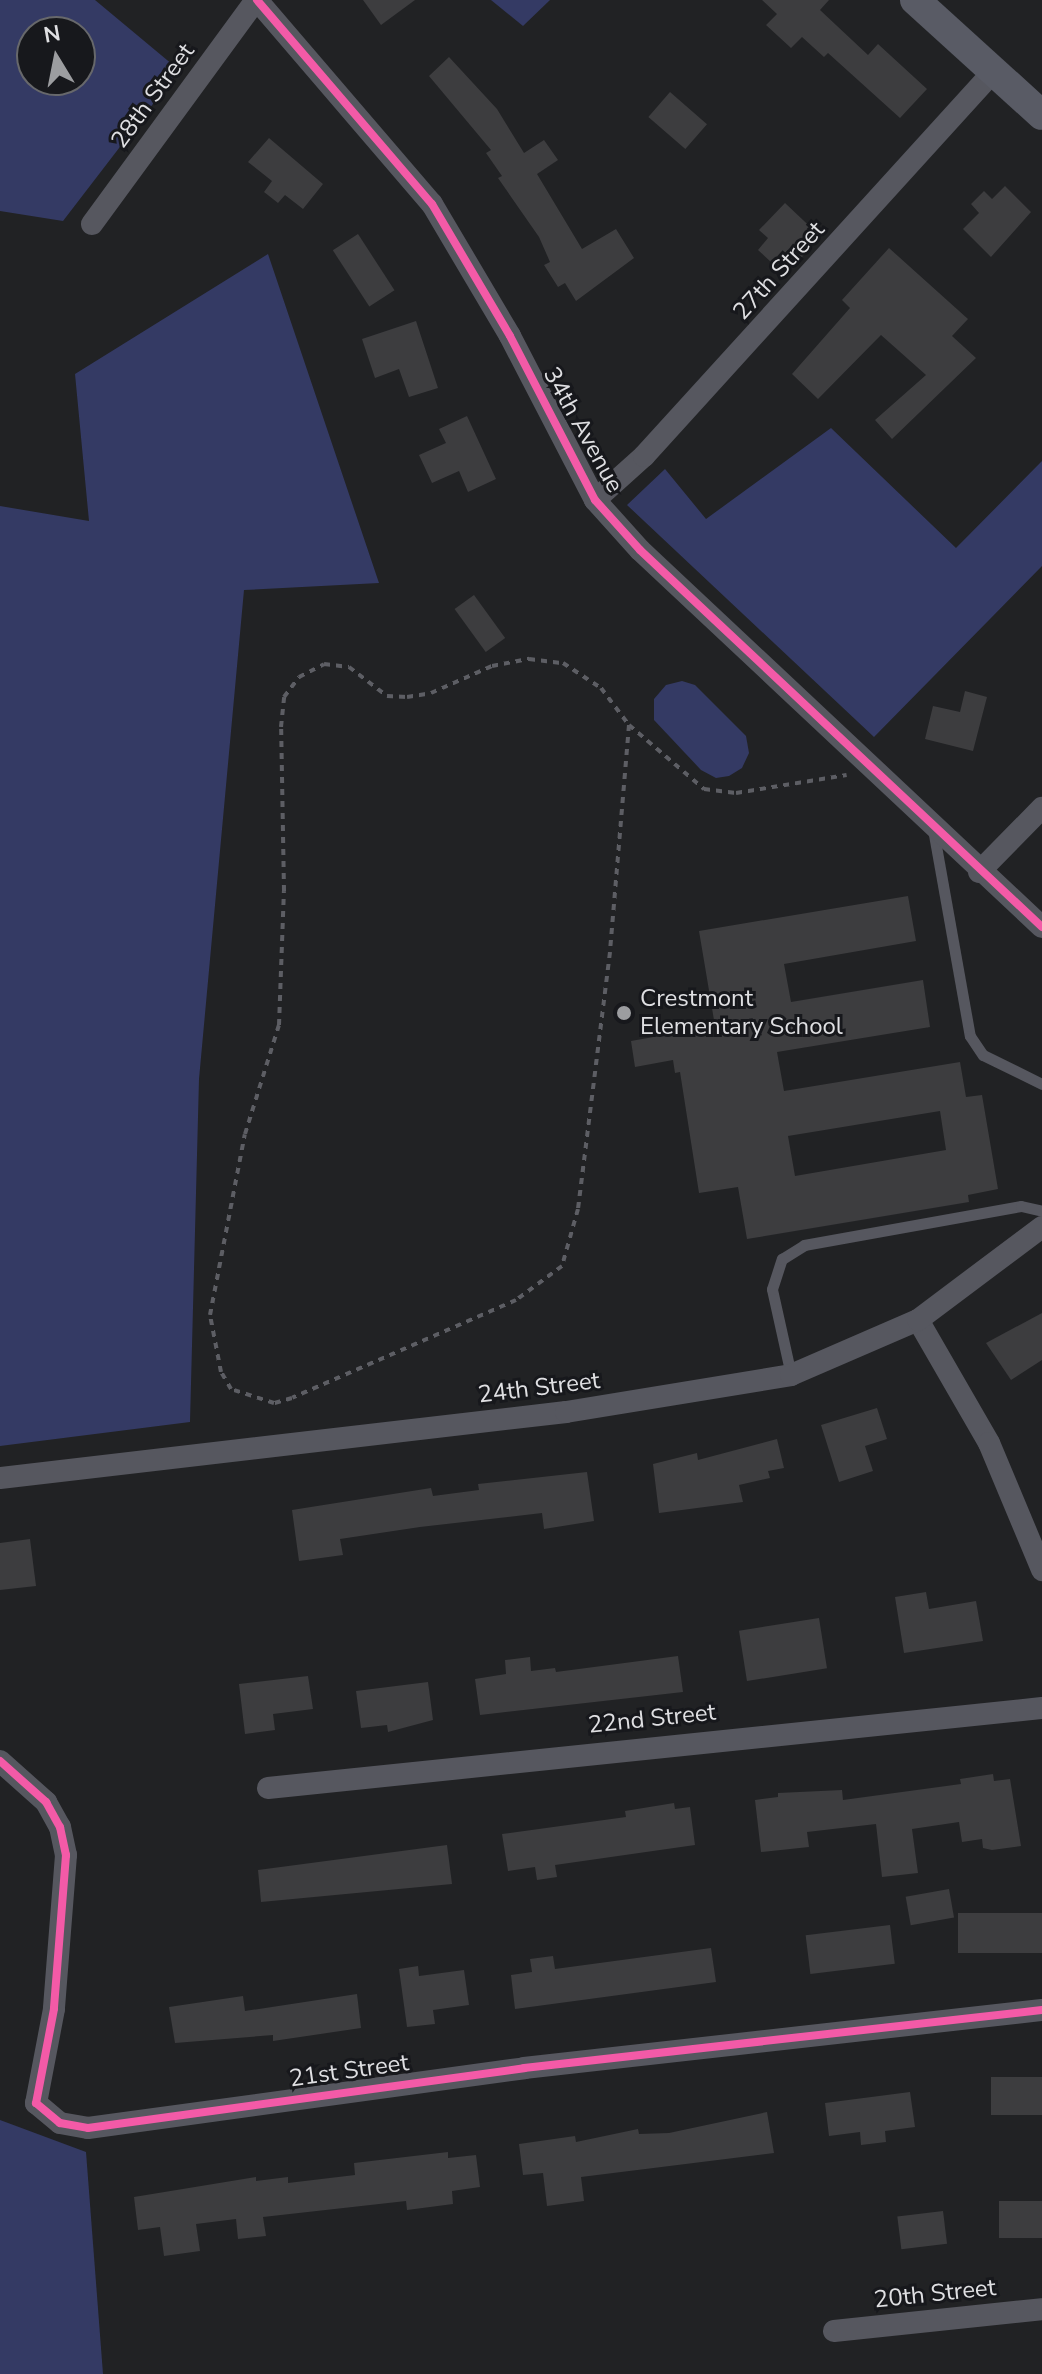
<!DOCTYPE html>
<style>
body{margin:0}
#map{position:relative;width:1042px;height:2374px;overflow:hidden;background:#212224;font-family:"Nunito Sans",sans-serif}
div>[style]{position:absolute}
.green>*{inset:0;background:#343a64}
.building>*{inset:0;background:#3d3d3f;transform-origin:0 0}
.path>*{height:4px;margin-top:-2px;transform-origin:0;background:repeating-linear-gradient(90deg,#5d5e64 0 6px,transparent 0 12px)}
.service>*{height:11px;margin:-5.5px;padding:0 5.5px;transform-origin:5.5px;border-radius:5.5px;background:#56575f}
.minor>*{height:22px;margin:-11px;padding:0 11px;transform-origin:11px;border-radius:11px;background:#56575f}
.secondary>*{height:30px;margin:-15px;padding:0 15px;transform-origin:15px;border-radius:15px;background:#595b65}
.cycleway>*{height:8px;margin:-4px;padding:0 4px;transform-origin:4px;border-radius:4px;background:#f35aa7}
.dots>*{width:22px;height:22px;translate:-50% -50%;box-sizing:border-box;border:4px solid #17181c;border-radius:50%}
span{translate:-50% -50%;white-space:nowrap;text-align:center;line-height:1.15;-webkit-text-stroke:6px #17181c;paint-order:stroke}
.street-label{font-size:24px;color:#dfdfe2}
.poi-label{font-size:24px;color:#dfdfe2}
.left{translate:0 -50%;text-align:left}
.north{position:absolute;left:16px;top:16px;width:80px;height:80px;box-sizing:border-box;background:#17181c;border:2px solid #67686b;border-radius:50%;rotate:350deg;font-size:22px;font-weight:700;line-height:32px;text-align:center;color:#dfdfe2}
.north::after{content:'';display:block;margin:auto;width:28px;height:36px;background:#9c9da0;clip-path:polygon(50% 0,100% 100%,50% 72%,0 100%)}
</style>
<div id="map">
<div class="green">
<div style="clip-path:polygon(evenodd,0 0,95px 0,179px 70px,63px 221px,0 211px,0 0,32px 32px,80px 32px,80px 80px,32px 80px,32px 32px)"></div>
<div style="clip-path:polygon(491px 0,550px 0,523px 26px)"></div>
<div style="clip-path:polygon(268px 254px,379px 583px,244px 590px,199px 1079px,190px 1422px,0 1446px,0 506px,89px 521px,75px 374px)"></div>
<div style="clip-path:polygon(831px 428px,956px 548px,1042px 461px,1042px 566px,874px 737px,627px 505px,665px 469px,706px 519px)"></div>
<div style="clip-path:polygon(682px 681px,695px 685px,746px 736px,749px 753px,742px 768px,729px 776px,716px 778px,701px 770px,654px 720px,654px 699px,666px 685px)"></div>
<div style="clip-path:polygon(0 2120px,86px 2152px,103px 2374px,0 2374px)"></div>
</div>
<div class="building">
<div style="clip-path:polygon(363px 0,415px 0,381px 25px)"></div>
<div style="clip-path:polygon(762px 0,829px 0,820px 10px,868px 55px,878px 44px,927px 89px,900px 118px,828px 53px,824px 57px,802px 37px,791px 48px,766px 25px,777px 14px)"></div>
<div style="clip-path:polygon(449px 57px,497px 109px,524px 153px,544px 140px,558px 160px,537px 174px,582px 249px,616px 229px,634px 258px,576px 301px,565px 283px,558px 287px,544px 265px,550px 262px,539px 237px,498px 178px,502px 176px,486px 153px,491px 150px,429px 76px)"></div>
<div style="left:670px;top:92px;width:49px;height:33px;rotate:41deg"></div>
<div style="clip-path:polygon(269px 138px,323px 184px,303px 209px,285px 195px,278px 203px,264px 192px,272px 181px,248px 162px)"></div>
<div style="clip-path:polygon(1005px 186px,1031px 212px,991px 257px,963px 229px,979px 213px,971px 204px,984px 191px,992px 199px)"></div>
<div style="clip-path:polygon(785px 203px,821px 237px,785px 275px,758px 250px,768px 238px,759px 230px)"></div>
<div style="left:358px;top:234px;width:67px;height:30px;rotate:57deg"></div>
<div style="clip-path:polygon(889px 248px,968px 319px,952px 336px,976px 358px,892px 439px,875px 420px,926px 375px,881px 335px,818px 399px,792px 374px,850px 308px,842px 300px)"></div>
<div style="clip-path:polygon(416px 321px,438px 388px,409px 397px,399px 369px,375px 378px,362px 339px)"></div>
<div style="clip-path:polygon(467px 416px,496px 479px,468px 492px,459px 471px,432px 483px,419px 455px,446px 443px,439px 429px)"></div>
<div style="left:474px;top:595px;width:53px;height:24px;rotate:54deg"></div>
<div style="clip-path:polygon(965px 691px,987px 697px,973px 751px,925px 739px,933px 706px,960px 712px)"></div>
<div style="clip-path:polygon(evenodd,908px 896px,916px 941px,784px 964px,791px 1002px,923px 980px,930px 1027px,777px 1052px,784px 1091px,960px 1062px,966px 1097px,982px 1095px,998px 1189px,968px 1195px,969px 1202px,747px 1239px,738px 1187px,699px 1193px,680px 1072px,675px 1073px,673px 1060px,635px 1067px,631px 1041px,715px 1026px,699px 931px,908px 896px,940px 1111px,946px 1150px,795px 1176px,788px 1136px,940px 1111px)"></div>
<div style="clip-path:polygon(1042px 1313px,1042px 1360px,1011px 1380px,986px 1343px)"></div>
<div style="clip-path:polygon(877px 1408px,887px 1439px,865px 1446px,873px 1471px,839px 1482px,821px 1425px)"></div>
<div style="clip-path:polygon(777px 1439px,784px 1468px,768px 1471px,770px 1478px,739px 1485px,743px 1502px,659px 1513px,653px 1464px,697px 1453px,698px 1460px)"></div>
<div style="clip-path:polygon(587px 1472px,594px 1521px,544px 1529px,542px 1513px,420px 1527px,340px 1539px,343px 1555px,299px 1561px,292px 1510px,431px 1488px,433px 1496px,479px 1490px,478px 1484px)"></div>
<div style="clip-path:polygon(30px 1539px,36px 1586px,0 1590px,0 1543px)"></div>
<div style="clip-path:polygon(926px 1592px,929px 1609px,976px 1601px,983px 1641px,904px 1653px,895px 1597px)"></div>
<div style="left:819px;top:1618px;width:51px;height:81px;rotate:81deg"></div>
<div style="clip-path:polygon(678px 1656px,683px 1692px,480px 1715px,475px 1679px,506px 1674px,505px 1660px,530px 1657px,531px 1671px,555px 1668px,556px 1672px)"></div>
<div style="clip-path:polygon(308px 1676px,313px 1709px,273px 1714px,275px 1730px,245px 1734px,239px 1684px)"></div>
<div style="clip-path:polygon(428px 1682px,433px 1720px,388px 1732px,387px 1725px,361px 1728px,356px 1691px)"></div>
<div style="clip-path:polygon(993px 1774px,994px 1781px,1010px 1779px,1021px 1846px,992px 1850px,983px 1848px,982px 1839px,962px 1842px,959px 1822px,912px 1829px,918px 1873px,882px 1877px,876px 1824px,807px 1832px,809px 1847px,761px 1852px,755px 1800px,778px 1797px,778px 1793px,842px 1790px,843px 1800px,961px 1784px,960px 1779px)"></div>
<div style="clip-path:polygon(674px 1803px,675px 1809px,690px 1807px,695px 1845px,555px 1865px,557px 1877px,537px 1880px,535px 1867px,508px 1871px,502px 1834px,626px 1817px,625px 1811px)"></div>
<div style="clip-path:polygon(447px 1845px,452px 1884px,261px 1902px,258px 1870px)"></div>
<div style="left:949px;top:1889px;width:29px;height:44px;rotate:80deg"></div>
<div style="left:1042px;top:1913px;width:40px;height:84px;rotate:90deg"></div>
<div style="left:890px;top:1925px;width:39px;height:85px;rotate:83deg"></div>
<div style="clip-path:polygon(711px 1948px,716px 1982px,515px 2009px,511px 1975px,532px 1972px,530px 1959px,553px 1956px,555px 1969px)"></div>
<div style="clip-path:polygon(418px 1966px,419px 1976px,464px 1970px,469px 2005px,433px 2010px,435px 2024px,407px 2027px,399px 1969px)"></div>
<div style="clip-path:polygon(357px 1994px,361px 2028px,273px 2041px,273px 2035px,175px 2043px,169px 2007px,243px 1996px,245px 2011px)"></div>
<div style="left:1042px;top:2077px;width:38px;height:51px;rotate:90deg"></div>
<div style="clip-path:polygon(910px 2092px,915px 2127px,885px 2131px,886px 2142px,861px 2145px,860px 2132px,829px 2136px,825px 2103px)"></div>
<div style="clip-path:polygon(767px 2112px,774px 2153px,581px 2177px,584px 2201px,547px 2206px,543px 2173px,523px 2175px,519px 2144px,575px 2136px,576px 2142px,638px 2129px,639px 2134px,669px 2133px)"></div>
<div style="clip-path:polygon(448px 2152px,448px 2158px,476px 2155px,480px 2187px,452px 2191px,453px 2204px,407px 2210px,406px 2201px,263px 2217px,266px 2236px,238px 2239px,236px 2219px,196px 2224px,200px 2251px,164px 2256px,160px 2227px,138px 2230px,134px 2197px,256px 2177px,256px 2181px,288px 2177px,288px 2183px,355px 2175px,354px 2163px)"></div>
<div style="left:1042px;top:2201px;width:37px;height:43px;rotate:90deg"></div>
<div style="left:943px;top:2211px;width:33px;height:46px;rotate:83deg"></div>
</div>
<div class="path">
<div style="left:629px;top:725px;width:228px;rotate:94.8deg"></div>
<div style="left:610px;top:952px;width:259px;rotate:97.1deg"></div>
<div style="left:578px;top:1209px;width:59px;rotate:105.7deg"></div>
<div style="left:562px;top:1266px;width:57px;rotate:143.5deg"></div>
<div style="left:516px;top:1300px;width:244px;rotate:156.4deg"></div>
<div style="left:292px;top:1398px;width:19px;rotate:164deg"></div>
<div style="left:274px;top:1403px;width:45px;rotate:-162deg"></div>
<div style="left:231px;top:1389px;width:20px;rotate:-120deg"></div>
<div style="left:221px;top:1372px;width:58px;rotate:-100.9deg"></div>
<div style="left:210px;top:1315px;width:184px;rotate:-79.1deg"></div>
<div style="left:245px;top:1134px;width:114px;rotate:-72.7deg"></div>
<div style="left:279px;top:1025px;width:134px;rotate:-87.9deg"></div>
<div style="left:284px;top:891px;width:164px;rotate:-91deg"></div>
<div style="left:281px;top:727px;width:30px;rotate:-84deg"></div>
<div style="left:284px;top:697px;width:25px;rotate:-53deg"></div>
<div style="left:299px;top:677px;width:28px;rotate:-27deg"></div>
<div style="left:324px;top:664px;width:25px;rotate:7deg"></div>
<div style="left:349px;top:667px;width:48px;rotate:37.3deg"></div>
<div style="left:387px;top:696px;width:20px;rotate:3deg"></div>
<div style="left:407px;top:697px;width:24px;rotate:-9deg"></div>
<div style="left:431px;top:693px;width:67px;rotate:-23.9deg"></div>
<div style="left:492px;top:666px;width:38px;rotate:-11deg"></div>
<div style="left:529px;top:659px;width:34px;rotate:7deg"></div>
<div style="left:563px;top:663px;width:45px;rotate:33.3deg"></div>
<div style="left:601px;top:688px;width:46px;rotate:52.9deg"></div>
<div style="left:629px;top:725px;width:99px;rotate:40.5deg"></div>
<div style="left:704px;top:789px;width:32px;rotate:7deg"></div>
<div style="left:736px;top:793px;width:112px;rotate:-9.2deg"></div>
</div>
<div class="service">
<div style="left:933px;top:829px;width:210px;rotate:79.9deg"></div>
<div style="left:970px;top:1036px;width:23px;rotate:56deg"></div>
<div style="left:983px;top:1055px;width:66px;rotate:26.2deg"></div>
<div style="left:791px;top:1375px;width:88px;rotate:-102.5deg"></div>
<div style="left:772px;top:1289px;width:32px;rotate:-72deg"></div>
<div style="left:782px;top:1259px;width:26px;rotate:-32deg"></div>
<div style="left:804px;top:1245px;width:220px;rotate:-10.2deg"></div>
<div style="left:1021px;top:1206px;width:22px;rotate:13deg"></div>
</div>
<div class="minor">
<div style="left:257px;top:0;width:269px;rotate:49.4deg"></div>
<div style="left:432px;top:204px;width:153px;rotate:59.4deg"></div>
<div style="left:510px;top:336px;width:185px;rotate:62.6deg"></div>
<div style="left:595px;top:500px;width:67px;rotate:48deg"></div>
<div style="left:640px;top:550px;width:551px;rotate:43.16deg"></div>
<div style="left:92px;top:224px;width:278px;rotate:-53.8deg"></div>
<div style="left:595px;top:500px;width:66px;rotate:-41.9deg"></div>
<div style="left:644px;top:456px;width:520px;rotate:-47.73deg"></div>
<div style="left:979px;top:872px;width:90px;rotate:-45.5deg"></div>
<div style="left:918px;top:1320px;width:142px;rotate:60deg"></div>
<div style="left:989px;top:1443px;width:138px;rotate:67.3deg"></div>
<div style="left:0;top:1478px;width:570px;rotate:-6.65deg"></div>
<div style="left:566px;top:1412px;width:228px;rotate:-9.3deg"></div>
<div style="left:791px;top:1375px;width:138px;rotate:-23.4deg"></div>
<div style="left:918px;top:1320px;width:155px;rotate:-36.9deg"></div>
<div style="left:0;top:1761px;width:62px;rotate:41.7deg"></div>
<div style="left:46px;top:1802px;width:29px;rotate:61deg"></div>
<div style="left:60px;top:1827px;width:29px;rotate:78deg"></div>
<div style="left:66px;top:1855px;width:154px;rotate:94.5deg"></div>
<div style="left:54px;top:2009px;width:96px;rotate:100.8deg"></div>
<div style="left:36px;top:2103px;width:31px;rotate:40deg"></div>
<div style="left:60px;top:2123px;width:28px;rotate:10deg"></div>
<div style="left:88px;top:2128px;width:440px;rotate:-7.8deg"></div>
<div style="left:524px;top:2068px;width:521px;rotate:-6.39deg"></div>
<div style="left:268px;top:1788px;width:778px;rotate:-5.9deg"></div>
<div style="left:834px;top:2331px;width:209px;rotate:-6deg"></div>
</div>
<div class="secondary">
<div style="left:915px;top:0;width:171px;rotate:42.2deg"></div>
</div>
<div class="cycleway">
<div style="left:257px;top:0;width:269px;rotate:49.4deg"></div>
<div style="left:432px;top:204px;width:153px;rotate:59.4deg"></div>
<div style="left:510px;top:336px;width:185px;rotate:62.6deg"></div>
<div style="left:595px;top:500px;width:67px;rotate:48deg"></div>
<div style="left:640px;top:550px;width:551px;rotate:43.16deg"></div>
<div style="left:0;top:1761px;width:62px;rotate:41.7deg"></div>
<div style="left:46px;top:1802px;width:29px;rotate:61deg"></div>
<div style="left:60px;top:1827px;width:29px;rotate:78deg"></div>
<div style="left:66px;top:1855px;width:154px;rotate:94.5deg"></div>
<div style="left:54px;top:2009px;width:96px;rotate:100.8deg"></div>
<div style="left:36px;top:2103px;width:31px;rotate:40deg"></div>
<div style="left:60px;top:2123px;width:28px;rotate:10deg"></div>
<div style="left:88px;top:2128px;width:440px;rotate:-7.8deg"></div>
<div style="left:524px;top:2068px;width:521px;rotate:-6.39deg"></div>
</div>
<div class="dots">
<div style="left:624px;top:1013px;background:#9c9da0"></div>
</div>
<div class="street-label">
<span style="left:153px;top:96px;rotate:-54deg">28th Street</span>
<span style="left:779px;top:271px;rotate:-48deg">27th Street</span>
<span style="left:583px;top:430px;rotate:61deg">34th Avenue</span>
<span style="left:539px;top:1388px;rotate:-7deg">24th Street</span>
<span style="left:652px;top:1719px;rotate:-6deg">22nd Street</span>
<span style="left:349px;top:2071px;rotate:-8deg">21st Street</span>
<span style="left:935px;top:2294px;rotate:-6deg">20th Street</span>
</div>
<div class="poi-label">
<span class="left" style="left:640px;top:1013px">Crestmont<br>Elementary School</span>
</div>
<div class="north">N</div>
</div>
